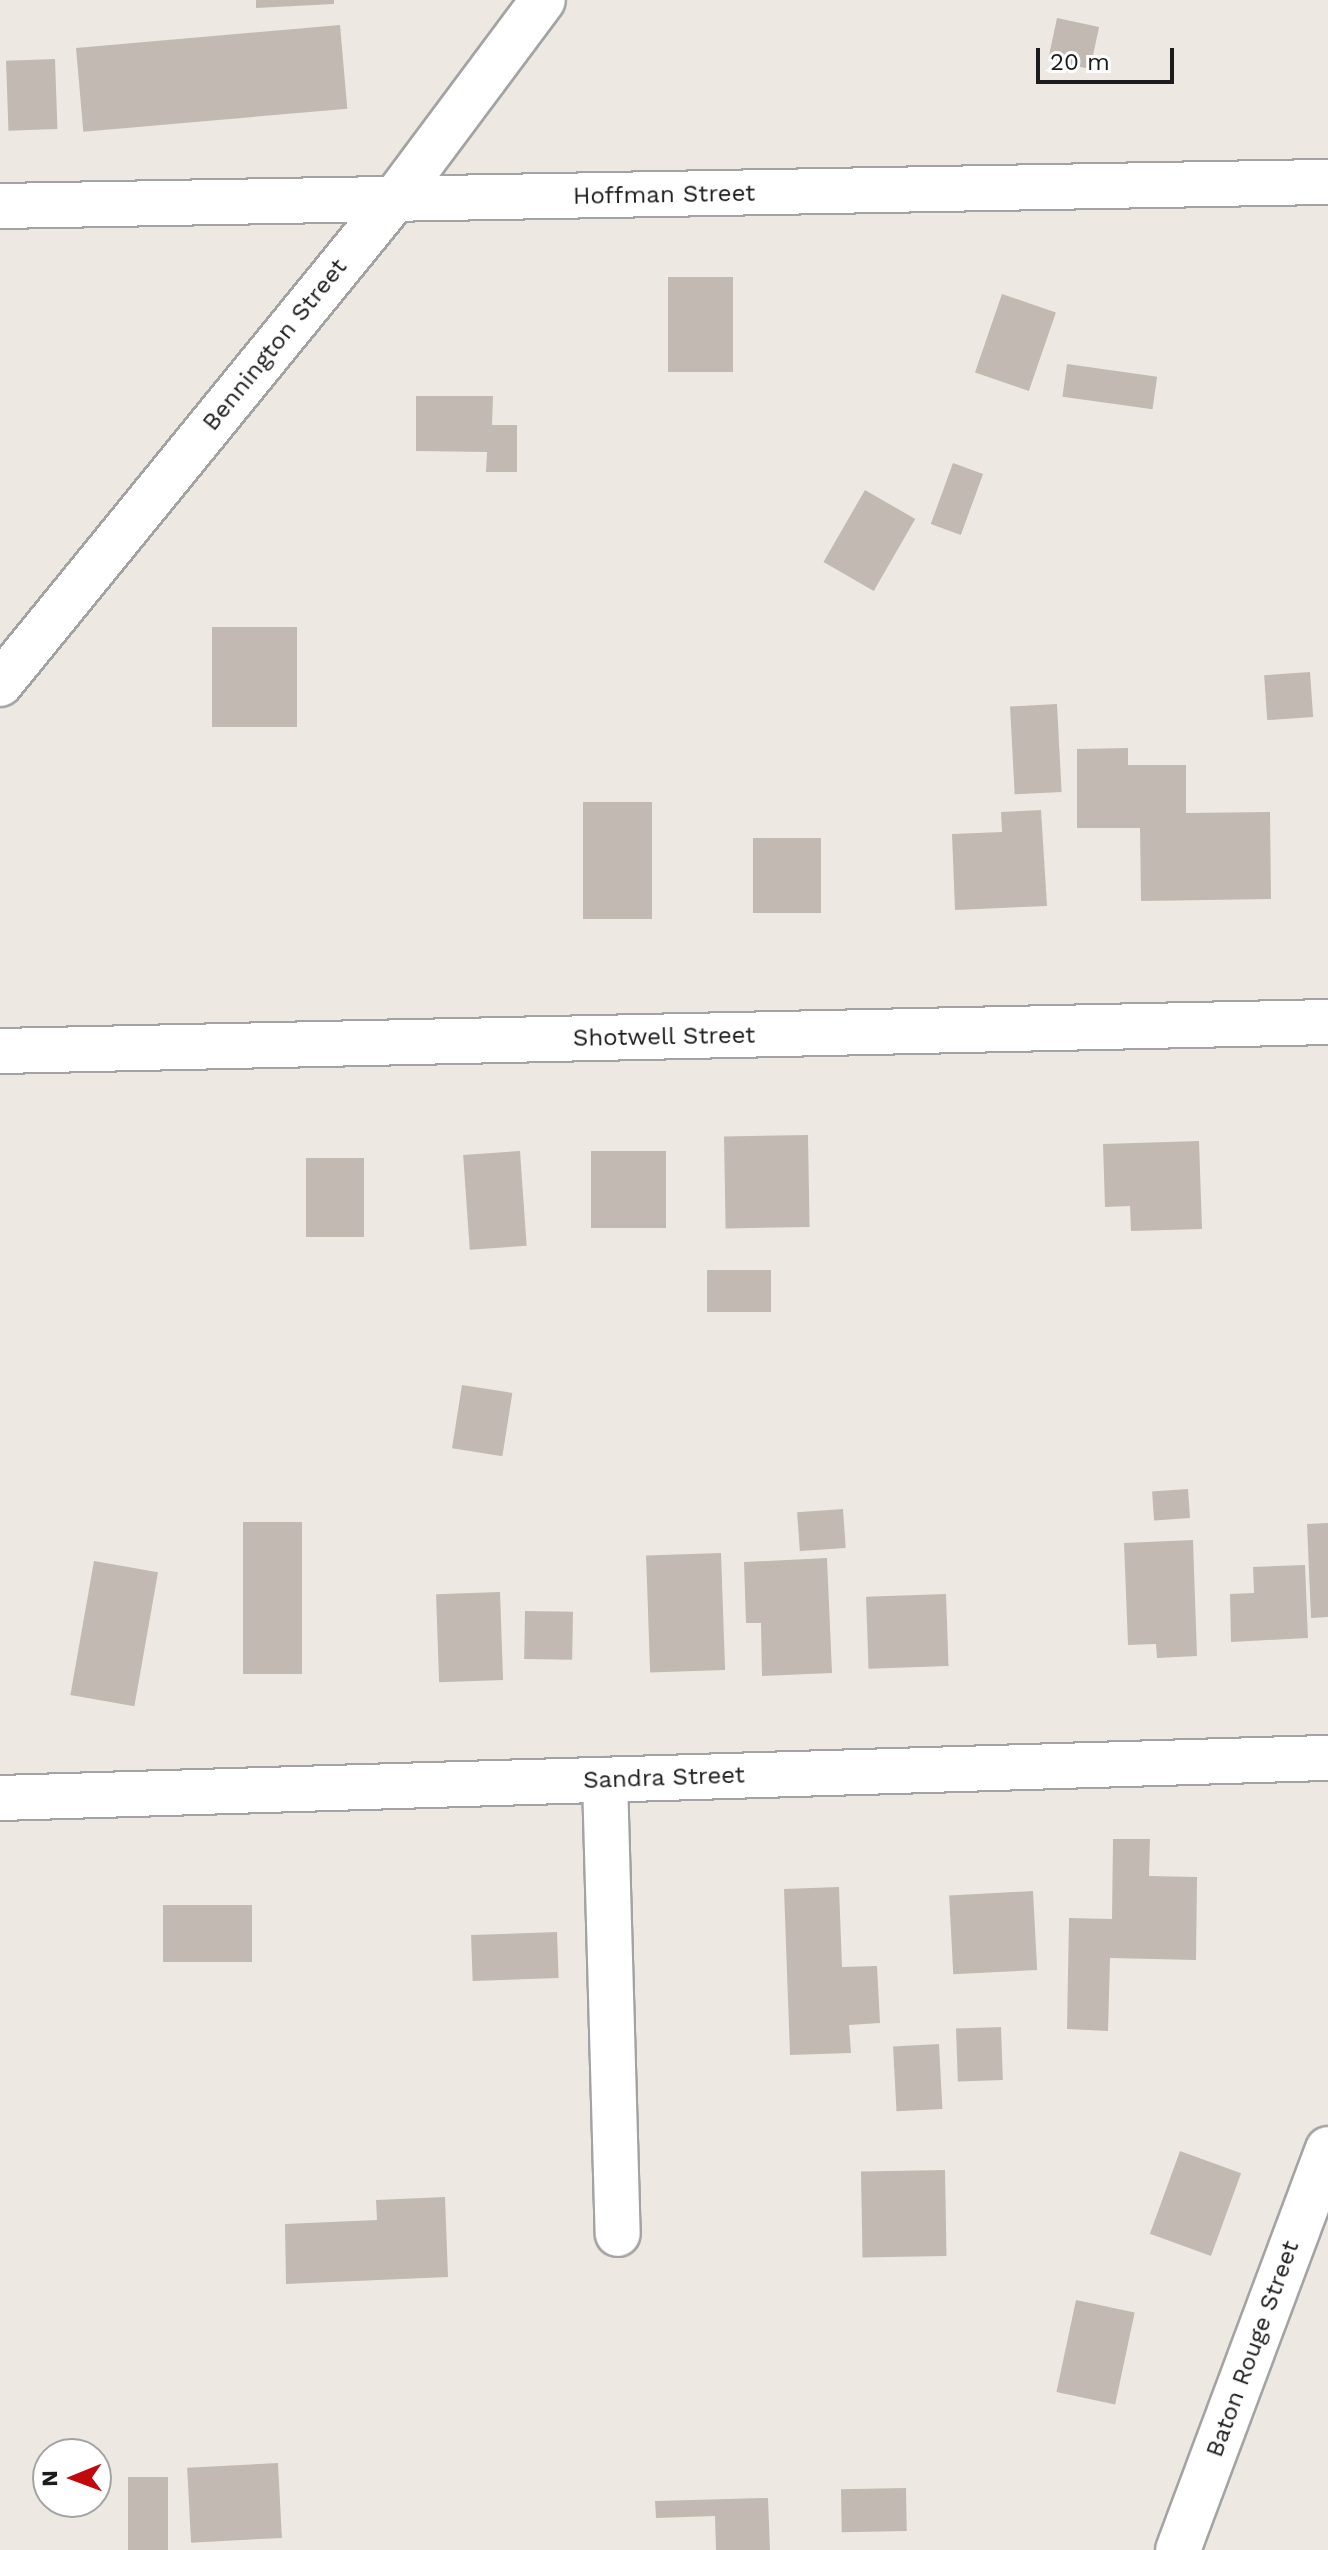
<!DOCTYPE html>
<style>
body{margin:0}
#map{position:relative;width:1328px;height:2550px;overflow:hidden;background:#ede9e2;font-family:"Work Sans",sans-serif}
div>[style]{position:absolute}
.building>*{inset:0;background:#c2b9b2;transform-origin:0 0}
.roads{filter:drop-shadow(2px 0 #a3a3a3) drop-shadow(-2px 0 #a3a3a3) drop-shadow(0 2px #a3a3a3) drop-shadow(0 -2px #a3a3a3)}
.minor>*{height:44px;margin:-22px;padding:0 22px;transform-origin:22px;border-radius:22px;background:#fff}
span{translate:-50% -50%;white-space:nowrap;text-align:center;line-height:1.15;-webkit-text-stroke:7px #fff;paint-order:stroke}
.street-label{font-size:24px;color:#1c1c1c}
.north{position:absolute;left:32px;top:2438px;width:80px;height:80px;box-sizing:border-box;background:#fff;border:2px solid #a4a4a4;border-radius:50%;rotate:269deg;font-size:22px;font-weight:700;line-height:32px;text-align:center;color:#1c1c1c}
.north::after{content:'';display:block;margin:auto;width:28px;height:36px;background:#c2070d;clip-path:polygon(50% 0,100% 100%,50% 72%,0 100%)}
.scale{position:absolute;left:1036px;top:48px;width:138px;height:36px;box-sizing:border-box;border:4px solid #1c1c1c;border-top:0;padding-left:10px;font-size:24px;line-height:28px;white-space:nowrap;color:#1c1c1c;-webkit-text-stroke:6px #fff;paint-order:stroke}
</style>
<div id="map">
<div class="building">
<div style="clip-path:polygon(256px 0,334px 0,334px 4px,256px 8px)"></div>
<div style="left:1057px;top:18px;width:43px;height:43px;rotate:12deg"></div>
<div style="left:340px;top:25px;width:84px;height:265px;rotate:85deg"></div>
<div style="left:55px;top:59px;width:70px;height:49px;rotate:88deg"></div>
<div style="left:668px;top:277px;width:65px;height:95px"></div>
<div style="left:1002px;top:294px;width:57px;height:83px;rotate:19deg"></div>
<div style="left:1067px;top:364px;width:91px;height:33px;rotate:8deg"></div>
<div style="clip-path:polygon(416px 396px,493px 396px,492px 425px,517px 425px,517px 472px,486px 472px,487px 452px,416px 451px)"></div>
<div style="left:953px;top:463px;width:32px;height:65px;rotate:20deg"></div>
<div style="left:865px;top:490px;width:58px;height:83px;rotate:30deg"></div>
<div style="left:212px;top:627px;width:85px;height:100px"></div>
<div style="left:1310px;top:672px;width:45px;height:46px;rotate:86deg"></div>
<div style="left:1057px;top:704px;width:88px;height:47px;rotate:87deg"></div>
<div style="clip-path:polygon(1128px 748px,1128px 765px,1186px 765px,1186px 813px,1270px 812px,1271px 899px,1141px 901px,1140px 828px,1077px 828px,1077px 749px)"></div>
<div style="left:583px;top:802px;width:69px;height:117px"></div>
<div style="clip-path:polygon(1041px 810px,1047px 906px,955px 910px,952px 834px,1002px 832px,1001px 812px)"></div>
<div style="left:821px;top:838px;width:75px;height:68px;rotate:90deg"></div>
<div style="left:808px;top:1135px;width:92px;height:84px;rotate:89deg"></div>
<div style="clip-path:polygon(1199px 1141px,1202px 1229px,1131px 1231px,1130px 1206px,1105px 1207px,1103px 1144px)"></div>
<div style="left:520px;top:1151px;width:95px;height:57px;rotate:86deg"></div>
<div style="left:591px;top:1151px;width:75px;height:77px"></div>
<div style="left:306px;top:1158px;width:58px;height:79px"></div>
<div style="left:707px;top:1270px;width:64px;height:42px"></div>
<div style="left:462px;top:1385px;width:51px;height:64px;rotate:9deg"></div>
<div style="left:1188px;top:1489px;width:29px;height:36px;rotate:86deg"></div>
<div style="left:843px;top:1509px;width:39px;height:46px;rotate:86deg"></div>
<div style="left:243px;top:1522px;width:59px;height:152px"></div>
<div style="clip-path:polygon(1328px 1523px,1328px 1617px,1311px 1618px,1307px 1524px)"></div>
<div style="clip-path:polygon(1193px 1540px,1197px 1656px,1157px 1658px,1156px 1644px,1128px 1645px,1124px 1543px)"></div>
<div style="left:721px;top:1553px;width:117px;height:75px;rotate:88deg"></div>
<div style="clip-path:polygon(827px 1558px,832px 1673px,762px 1676px,761px 1623px,746px 1623px,744px 1562px)"></div>
<div style="left:94px;top:1561px;width:65px;height:136px;rotate:10deg"></div>
<div style="clip-path:polygon(1305px 1565px,1308px 1638px,1231px 1642px,1230px 1594px,1254px 1593px,1253px 1567px)"></div>
<div style="left:500px;top:1592px;width:88px;height:64px;rotate:88deg"></div>
<div style="left:946px;top:1594px;width:72px;height:80px;rotate:88deg"></div>
<div style="left:525px;top:1611px;width:48px;height:48px;rotate:1deg"></div>
<div style="clip-path:polygon(1113px 1839px,1150px 1839px,1149px 1876px,1197px 1877px,1196px 1960px,1110px 1958px,1108px 2031px,1067px 2029px,1069px 1918px,1112px 1919px)"></div>
<div style="clip-path:polygon(839px 1887px,842px 1967px,877px 1966px,880px 2023px,849px 2025px,851px 2053px,790px 2055px,784px 1889px)"></div>
<div style="left:1033px;top:1891px;width:79px;height:84px;rotate:87deg"></div>
<div style="left:163px;top:1905px;width:89px;height:57px"></div>
<div style="left:557px;top:1932px;width:46px;height:86px;rotate:88deg"></div>
<div style="left:1001px;top:2027px;width:53px;height:45px;rotate:88deg"></div>
<div style="left:939px;top:2044px;width:65px;height:46px;rotate:87deg"></div>
<div style="left:1180px;top:2151px;width:65px;height:88px;rotate:20deg"></div>
<div style="left:945px;top:2170px;width:86px;height:84px;rotate:89deg"></div>
<div style="clip-path:polygon(445px 2197px,448px 2277px,286px 2284px,285px 2224px,377px 2220px,376px 2200px)"></div>
<div style="left:1076px;top:2300px;width:60px;height:94px;rotate:12deg"></div>
<div style="left:278px;top:2463px;width:75px;height:91px;rotate:87deg"></div>
<div style="left:128px;top:2477px;width:40px;height:73px"></div>
<div style="left:906px;top:2488px;width:43px;height:65px;rotate:89deg"></div>
<div style="clip-path:polygon(768px 2498px,770px 2550px,716px 2550px,715px 2516px,656px 2518px,655px 2501px)"></div>
</div>
<div class="roads">
<div class="minor">
<div style="left:0;top:206px;width:1328px;rotate:-1.04deg"></div>
<div style="left:0;top:684px;width:624px;rotate:-50.85deg"></div>
<div style="left:394px;top:200px;width:249px;rotate:-53.3deg"></div>
<div style="left:0;top:1051px;width:1328px;rotate:-1.25deg"></div>
<div style="left:605px;top:1780px;width:454px;rotate:88.4deg"></div>
<div style="left:0;top:1798px;width:1329px;rotate:-1.73deg"></div>
<div style="left:1178px;top:2550px;width:428px;rotate:-69.5deg"></div>
</div>
</div>
<div class="street-label">
<span style="left:664px;top:195px;rotate:-1deg">Hoffman Street</span>
<span style="left:275px;top:345px;rotate:-51deg">Bennington Street</span>
<span style="left:664px;top:1037px;rotate:-1deg">Shotwell Street</span>
<span style="left:664px;top:1778px;rotate:-2deg">Sandra Street</span>
<span style="left:1253px;top:2349px;rotate:-70deg">Baton Rouge Street</span>
</div>
<div class="north">N</div>
<div class="scale">20 m</div>
</div>
